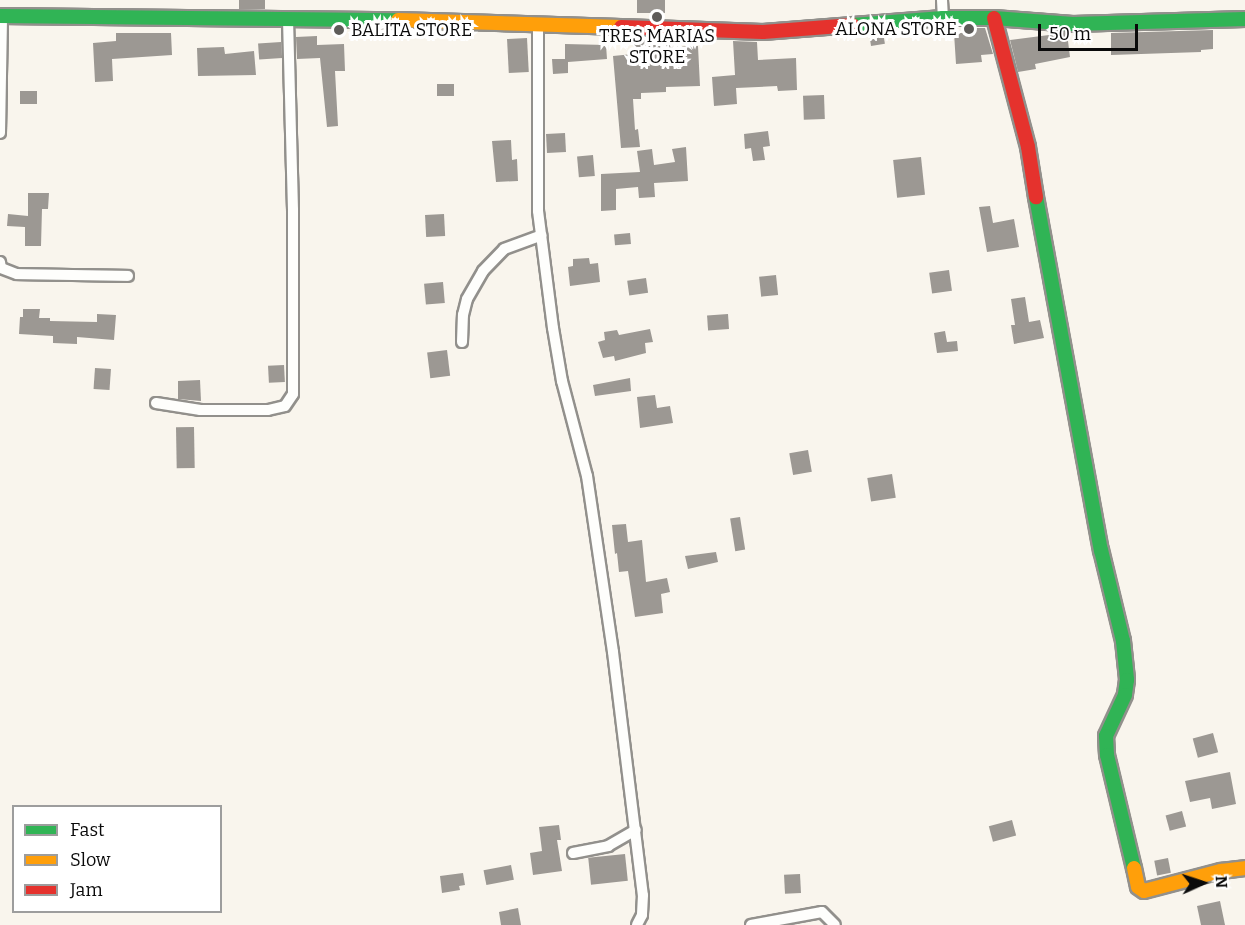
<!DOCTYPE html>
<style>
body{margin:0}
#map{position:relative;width:1245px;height:925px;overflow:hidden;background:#f9f5ed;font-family:Bitter,serif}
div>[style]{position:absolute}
.building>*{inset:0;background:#9c9893;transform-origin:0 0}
.roads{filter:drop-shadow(2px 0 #92908c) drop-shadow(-2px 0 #92908c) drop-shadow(0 2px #92908c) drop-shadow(0 -2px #92908c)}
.street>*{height:10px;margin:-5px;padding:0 5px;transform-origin:5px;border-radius:5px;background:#fefefc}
.fast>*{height:14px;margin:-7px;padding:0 7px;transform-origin:7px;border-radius:7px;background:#30b455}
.slow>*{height:14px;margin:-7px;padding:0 7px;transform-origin:7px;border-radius:7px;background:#ff9f0a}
.jam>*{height:14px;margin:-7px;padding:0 7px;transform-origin:7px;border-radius:7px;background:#e5322d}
.dots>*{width:16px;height:16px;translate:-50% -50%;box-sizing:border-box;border:3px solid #fff;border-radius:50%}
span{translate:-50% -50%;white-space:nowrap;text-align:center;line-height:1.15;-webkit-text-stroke:6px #fff;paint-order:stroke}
.poi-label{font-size:18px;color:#0a0a0a}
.right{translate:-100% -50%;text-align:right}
.left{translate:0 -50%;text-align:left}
.legend{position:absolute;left:12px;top:805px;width:210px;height:108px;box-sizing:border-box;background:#fff;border:2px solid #9d9d9d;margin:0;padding:8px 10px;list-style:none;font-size:18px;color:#0a0a0a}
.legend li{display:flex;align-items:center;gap:12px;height:30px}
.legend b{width:30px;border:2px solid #9d9d9d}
.north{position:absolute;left:1173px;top:853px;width:60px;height:60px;-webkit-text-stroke:4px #fff;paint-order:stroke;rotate:87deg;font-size:16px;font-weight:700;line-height:24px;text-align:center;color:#0a0a0a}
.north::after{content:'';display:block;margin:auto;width:21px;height:27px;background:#0a0a0a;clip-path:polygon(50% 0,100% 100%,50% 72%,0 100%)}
.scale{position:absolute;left:1038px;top:24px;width:100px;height:27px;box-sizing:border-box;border:3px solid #0a0a0a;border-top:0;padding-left:8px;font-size:18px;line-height:21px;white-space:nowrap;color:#0a0a0a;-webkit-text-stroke:4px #fff;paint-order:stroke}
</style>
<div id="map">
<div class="building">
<div style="left:239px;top:0;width:26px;height:9px"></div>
<div style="left:637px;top:0;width:28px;height:13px"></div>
<div style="clip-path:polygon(966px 28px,985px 28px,993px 54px,981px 55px,982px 62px,956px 64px,954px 33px,966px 33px)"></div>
<div style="clip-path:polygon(1213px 30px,1213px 49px,1201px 50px,1201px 52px,1111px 55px,1111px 33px)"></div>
<div style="left:883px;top:32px;width:12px;height:14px;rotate:81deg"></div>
<div style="clip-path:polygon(1049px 32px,1067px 33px,1070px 57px,1035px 64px,1036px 69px,1018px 72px,1010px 40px,1049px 35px)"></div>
<div style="clip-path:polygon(116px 33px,171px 33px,172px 55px,112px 59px,113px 81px,95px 82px,93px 43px,116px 41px)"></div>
<div style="clip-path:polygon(317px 36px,317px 45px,344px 44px,345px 71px,335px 71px,338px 126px,327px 127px,320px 58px,297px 59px,296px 37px)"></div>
<div style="left:527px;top:38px;width:34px;height:20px;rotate:87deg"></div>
<div style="clip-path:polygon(655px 38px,671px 38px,671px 47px,698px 46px,700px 86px,666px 87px,666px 92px,641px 93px,641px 99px,633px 99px,635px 130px,638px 129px,640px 147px,621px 148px,613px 56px,633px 54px,633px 40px,655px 40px)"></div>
<div style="clip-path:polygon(733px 41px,757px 42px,758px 60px,796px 58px,797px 90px,778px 91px,777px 86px,736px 88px,737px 104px,714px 106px,712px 77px,735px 75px)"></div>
<div style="left:281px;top:42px;width:16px;height:23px;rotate:86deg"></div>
<div style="clip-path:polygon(565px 44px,606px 45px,607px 59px,568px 62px,568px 73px,553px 74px,552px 59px,565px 59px)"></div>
<div style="clip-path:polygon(224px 47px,225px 54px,254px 51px,256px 75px,198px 76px,197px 48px)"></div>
<div style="left:454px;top:84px;width:12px;height:17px;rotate:90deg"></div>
<div style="left:37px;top:91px;width:13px;height:17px;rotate:90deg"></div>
<div style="left:824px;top:95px;width:24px;height:21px;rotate:88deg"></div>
<div style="clip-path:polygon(768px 131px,770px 146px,763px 147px,765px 160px,753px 161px,751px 148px,745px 149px,744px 134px)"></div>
<div style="left:565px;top:133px;width:19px;height:19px;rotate:87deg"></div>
<div style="clip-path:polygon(511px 140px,512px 160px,517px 159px,518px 181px,496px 182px,492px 141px)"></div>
<div style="clip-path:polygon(686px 147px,688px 181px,654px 183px,655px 197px,639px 198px,638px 187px,616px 189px,616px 210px,601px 211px,601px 174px,640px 172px,637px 151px,652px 149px,654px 165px,675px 162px,672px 149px)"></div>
<div style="left:593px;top:155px;width:21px;height:16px;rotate:85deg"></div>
<div style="left:921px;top:157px;width:38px;height:28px;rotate:84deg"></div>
<div style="clip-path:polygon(28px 193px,49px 193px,48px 209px,42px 209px,41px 246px,25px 246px,25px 227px,7px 226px,8px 214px,28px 216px)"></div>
<div style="clip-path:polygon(990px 206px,993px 223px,1014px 219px,1019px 247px,987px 252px,979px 207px)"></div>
<div style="left:444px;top:214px;width:22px;height:19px;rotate:87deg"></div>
<div style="left:630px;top:233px;width:11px;height:16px;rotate:85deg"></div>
<div style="clip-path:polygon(589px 258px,590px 264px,598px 263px,600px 282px,570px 286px,568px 267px,573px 266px,573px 259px)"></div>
<div style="left:949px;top:270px;width:21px;height:20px;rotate:82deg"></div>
<div style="left:776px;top:275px;width:20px;height:17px;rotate:84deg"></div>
<div style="left:646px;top:278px;width:15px;height:19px;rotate:82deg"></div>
<div style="left:443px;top:282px;width:21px;height:19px;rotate:85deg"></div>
<div style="clip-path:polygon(1025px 297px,1029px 322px,1040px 320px,1044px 338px,1014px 344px,1011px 325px,1015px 325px,1011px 299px)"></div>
<div style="clip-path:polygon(23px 309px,40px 309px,39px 318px,50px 318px,50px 321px,97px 322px,97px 314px,116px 315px,114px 340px,77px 337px,77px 344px,53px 343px,53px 336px,19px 334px,20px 317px,23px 317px)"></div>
<div style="left:728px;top:314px;width:15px;height:21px;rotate:86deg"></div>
<div style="clip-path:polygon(650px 329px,653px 342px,645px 343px,646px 353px,615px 361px,614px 356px,603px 358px,598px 342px,605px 340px,604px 332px,617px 330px,619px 335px)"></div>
<div style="clip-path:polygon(945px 331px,947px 342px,957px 341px,958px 351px,937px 353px,934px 333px)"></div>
<div style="left:447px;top:350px;width:26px;height:20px;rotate:83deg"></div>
<div style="left:284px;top:365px;width:17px;height:16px;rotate:87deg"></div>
<div style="left:95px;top:368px;width:16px;height:21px;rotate:4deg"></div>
<div style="clip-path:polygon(630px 378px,631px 391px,595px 396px,593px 385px)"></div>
<div style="clip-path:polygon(200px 380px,201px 401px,178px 399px,178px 381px)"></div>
<div style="clip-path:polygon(655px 395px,657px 408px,670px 406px,673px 423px,640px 428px,637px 397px)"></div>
<div style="left:194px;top:427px;width:41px;height:18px;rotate:89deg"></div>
<div style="left:808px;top:450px;width:22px;height:19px;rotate:80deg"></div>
<div style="left:892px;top:474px;width:24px;height:25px;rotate:81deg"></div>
<div style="left:740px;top:517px;width:33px;height:10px;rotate:81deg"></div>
<div style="clip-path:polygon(626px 524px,628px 542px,642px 540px,646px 582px,667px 578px,670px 592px,661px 594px,663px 613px,635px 617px,628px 571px,619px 572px,617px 553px,615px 554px,612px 525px)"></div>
<div style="clip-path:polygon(716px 552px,718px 562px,688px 569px,685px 556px)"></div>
<div style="left:1213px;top:733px;width:20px;height:21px;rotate:75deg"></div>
<div style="clip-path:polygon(1230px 772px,1236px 804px,1212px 809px,1210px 798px,1190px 802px,1185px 781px)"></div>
<div style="left:1182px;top:811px;width:16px;height:17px;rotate:75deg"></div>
<div style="left:1012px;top:820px;width:16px;height:24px;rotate:75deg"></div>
<div style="clip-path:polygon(559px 825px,561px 840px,557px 840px,562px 871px,533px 875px,530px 853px,542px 851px,539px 827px)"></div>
<div style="left:625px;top:854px;width:27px;height:37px;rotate:84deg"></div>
<div style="left:1168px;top:858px;width:15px;height:14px;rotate:79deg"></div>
<div style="left:511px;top:865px;width:15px;height:28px;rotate:79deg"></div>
<div style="clip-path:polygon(463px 873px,465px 885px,459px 886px,460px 890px,442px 893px,440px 876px)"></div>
<div style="left:800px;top:874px;width:19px;height:16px;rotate:87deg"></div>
<div style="clip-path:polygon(1220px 901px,1225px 925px,1201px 925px,1197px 906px)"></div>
<div style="clip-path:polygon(518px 908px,521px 925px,501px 925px,499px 912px)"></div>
</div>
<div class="roads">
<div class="street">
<div style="left:942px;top:0;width:18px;rotate:87deg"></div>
<div style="left:538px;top:23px;width:188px;rotate:90deg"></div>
<div style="left:538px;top:211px;width:118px;rotate:82.7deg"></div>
<div style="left:553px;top:328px;width:54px;rotate:80.4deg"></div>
<div style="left:562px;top:381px;width:98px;rotate:75.3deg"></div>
<div style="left:587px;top:476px;width:178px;rotate:81.6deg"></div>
<div style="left:613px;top:652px;width:245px;rotate:83deg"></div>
<div style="left:643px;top:895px;width:20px;rotate:93deg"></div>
<div style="left:642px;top:915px;width:11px;rotate:117deg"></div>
<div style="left:0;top:133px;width:117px;rotate:-89deg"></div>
<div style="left:0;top:262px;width:6px;rotate:81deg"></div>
<div style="left:1px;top:268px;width:17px;rotate:21deg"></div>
<div style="left:17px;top:274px;width:111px;rotate:1deg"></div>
<div style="left:462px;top:342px;width:27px;rotate:-88deg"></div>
<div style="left:463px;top:315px;width:16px;rotate:-76deg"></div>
<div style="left:467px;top:299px;width:32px;rotate:-60deg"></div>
<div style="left:483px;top:271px;width:30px;rotate:-46deg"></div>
<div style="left:504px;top:249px;width:40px;rotate:-20.2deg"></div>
<div style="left:156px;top:403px;width:45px;rotate:9deg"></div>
<div style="left:200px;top:410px;width:68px"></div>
<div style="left:268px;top:410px;width:17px;rotate:-13deg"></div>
<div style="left:285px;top:406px;width:14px;rotate:-56deg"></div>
<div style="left:293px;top:394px;width:184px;rotate:-90deg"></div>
<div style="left:293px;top:210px;width:191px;rotate:-91.5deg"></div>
<div style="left:573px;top:853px;width:36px;rotate:-11deg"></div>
<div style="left:608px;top:846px;width:32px;rotate:-30deg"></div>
<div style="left:751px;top:925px;width:72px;rotate:-10.4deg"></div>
<div style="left:822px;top:912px;width:18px;rotate:45deg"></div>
</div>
<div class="fast">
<div style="left:0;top:16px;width:398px;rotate:0.6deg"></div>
<div style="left:853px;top:25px;width:90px;rotate:-4.4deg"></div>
<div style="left:943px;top:18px;width:51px"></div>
<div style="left:994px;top:18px;width:79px;rotate:4.3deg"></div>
<div style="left:1073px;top:24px;width:172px;rotate:-1.7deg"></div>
<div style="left:1036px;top:197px;width:359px;rotate:79.6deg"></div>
<div style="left:1101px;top:550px;width:94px;rotate:76.4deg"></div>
<div style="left:1123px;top:641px;width:39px;rotate:84deg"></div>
<div style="left:1127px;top:680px;width:15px;rotate:98deg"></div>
<div style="left:1125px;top:695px;width:45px;rotate:114.9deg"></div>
<div style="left:1106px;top:736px;width:19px;rotate:87deg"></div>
<div style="left:1107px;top:755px;width:116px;rotate:76.6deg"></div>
</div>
<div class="slow">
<div style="left:398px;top:20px;width:223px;rotate:1.8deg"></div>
<div style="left:1134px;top:868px;width:19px;rotate:78deg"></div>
<div style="left:1138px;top:887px;width:7px;rotate:34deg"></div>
<div style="left:1144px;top:891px;width:80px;rotate:-14.6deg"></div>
<div style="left:1221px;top:871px;width:24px;rotate:-7deg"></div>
</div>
<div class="jam">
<div style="left:994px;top:18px;width:133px;rotate:75.2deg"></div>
<div style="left:1028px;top:147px;width:51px;rotate:80.9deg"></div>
<div style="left:621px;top:27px;width:142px;rotate:2deg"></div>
<div style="left:763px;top:32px;width:90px;rotate:-4.4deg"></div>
</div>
</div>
<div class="dots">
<div style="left:657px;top:17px;background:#5e5c59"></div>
<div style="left:969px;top:29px;background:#5e5c59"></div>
<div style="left:339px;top:30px;background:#5e5c59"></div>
</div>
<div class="poi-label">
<span class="right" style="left:957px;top:29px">ALONA STORE</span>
<span class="left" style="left:351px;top:30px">BALITA STORE</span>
<span style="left:657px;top:47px">TRES MARIAS<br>STORE</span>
</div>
<ul class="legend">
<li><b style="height:8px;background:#30b455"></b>Fast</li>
<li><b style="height:8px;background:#ff9f0a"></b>Slow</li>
<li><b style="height:8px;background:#e5322d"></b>Jam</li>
</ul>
<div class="north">N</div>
<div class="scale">50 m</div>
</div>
